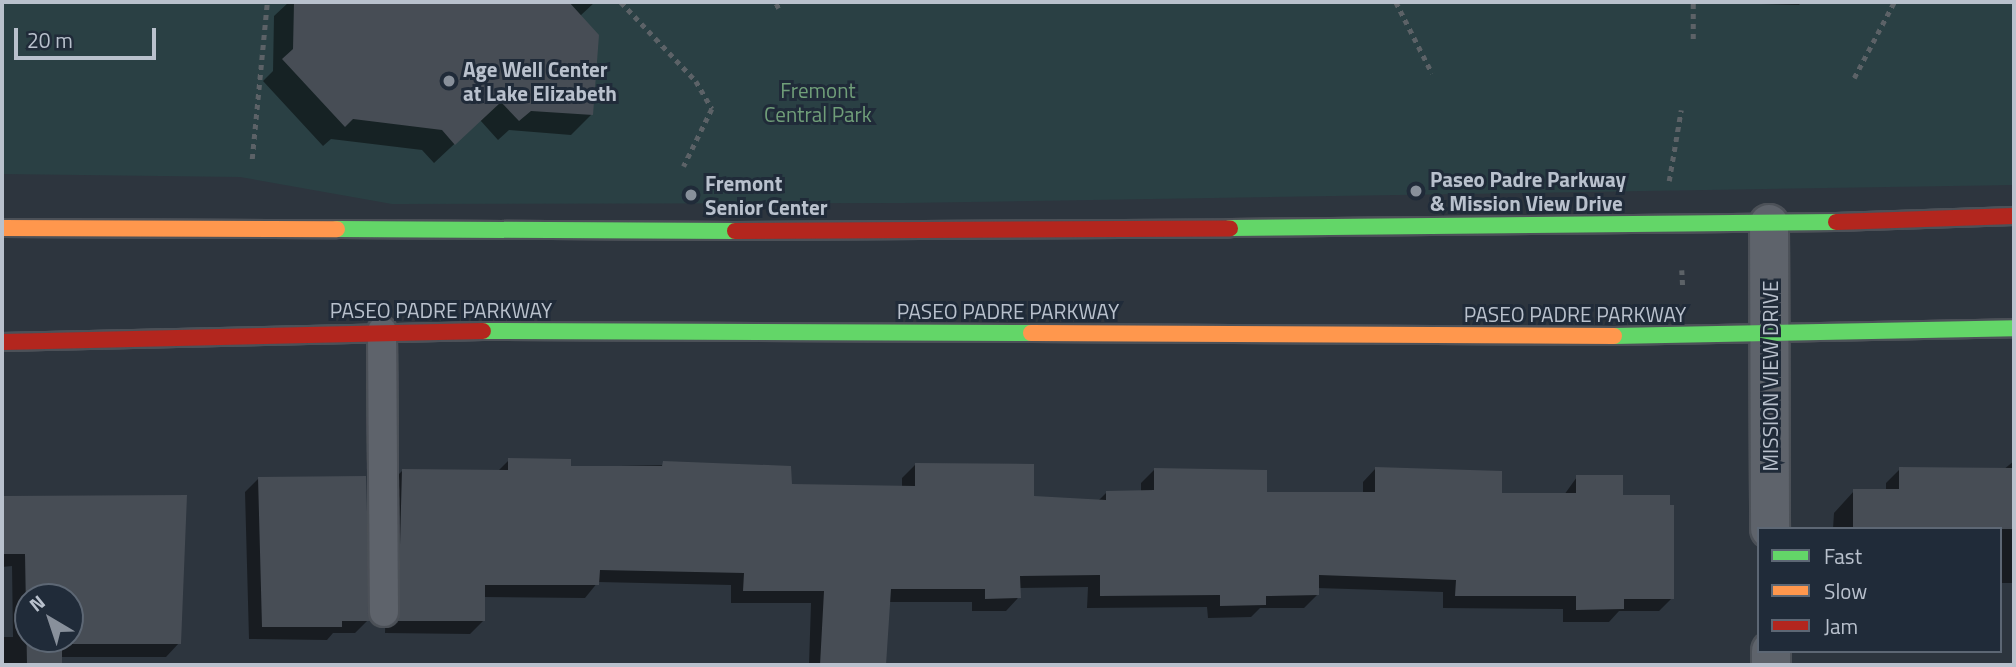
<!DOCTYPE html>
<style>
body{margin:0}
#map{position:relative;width:2016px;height:667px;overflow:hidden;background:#2d353e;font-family:"Titillium Web",sans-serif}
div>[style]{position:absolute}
.green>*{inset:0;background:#2a4044}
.shadow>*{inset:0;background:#0007}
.building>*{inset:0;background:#474d55}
.path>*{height:4.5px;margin-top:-2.25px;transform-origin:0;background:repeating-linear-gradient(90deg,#5c6267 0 5px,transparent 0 10px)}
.roads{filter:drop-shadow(2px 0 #4c5158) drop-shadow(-2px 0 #4c5158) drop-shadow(0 2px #4c5158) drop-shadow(0 -2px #4c5158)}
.lane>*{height:28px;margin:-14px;padding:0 14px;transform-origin:14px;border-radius:14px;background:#5e636b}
.street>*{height:38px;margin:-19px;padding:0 19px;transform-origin:19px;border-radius:19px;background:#5e636b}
.fast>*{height:16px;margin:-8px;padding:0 8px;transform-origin:8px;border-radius:8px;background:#63d668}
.slow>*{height:16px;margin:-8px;padding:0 8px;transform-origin:8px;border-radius:8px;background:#ff974d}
.jam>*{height:16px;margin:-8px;padding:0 8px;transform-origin:8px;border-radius:8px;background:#b3261e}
.dots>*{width:19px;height:19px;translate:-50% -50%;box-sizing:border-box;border:4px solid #202b39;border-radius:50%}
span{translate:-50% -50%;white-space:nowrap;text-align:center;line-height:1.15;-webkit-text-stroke:6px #202b39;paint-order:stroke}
.poi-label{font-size:21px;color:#b9c1cd;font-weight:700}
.left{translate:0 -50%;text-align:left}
.park-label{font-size:21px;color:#709e79}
.street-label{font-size:21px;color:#b9c1cd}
.frame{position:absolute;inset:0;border:4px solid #b9c1cd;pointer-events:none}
.legend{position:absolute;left:1757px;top:527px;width:245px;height:126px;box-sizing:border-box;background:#202b39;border:2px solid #5d6774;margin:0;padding:9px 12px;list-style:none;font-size:21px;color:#b9c1cd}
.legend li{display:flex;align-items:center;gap:14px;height:35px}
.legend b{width:35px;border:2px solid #5d6774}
.north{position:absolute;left:14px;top:583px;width:70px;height:70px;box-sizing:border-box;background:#202b39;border:2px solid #5d6774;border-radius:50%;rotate:321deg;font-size:19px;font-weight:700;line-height:28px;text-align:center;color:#b9c1cd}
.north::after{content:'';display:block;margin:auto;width:24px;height:32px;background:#88909b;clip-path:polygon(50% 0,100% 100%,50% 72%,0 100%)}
.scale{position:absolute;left:14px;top:28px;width:142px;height:32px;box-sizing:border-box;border:4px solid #b9c1cd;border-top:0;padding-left:9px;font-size:21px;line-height:24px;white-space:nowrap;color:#b9c1cd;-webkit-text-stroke:5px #202b39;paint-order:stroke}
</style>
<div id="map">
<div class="green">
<div style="clip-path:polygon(2px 2px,2014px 2px,2014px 185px,903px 203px,392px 204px,240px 177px,2px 174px)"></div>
</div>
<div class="shadow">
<div style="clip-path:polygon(289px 2px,595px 2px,580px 16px,591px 115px,571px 135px,509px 130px,498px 140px,480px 120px,434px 163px,422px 150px,331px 139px,323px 146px,263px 81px,273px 71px,274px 16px)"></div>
<div style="clip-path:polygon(1685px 2px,1802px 2px,1799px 5px)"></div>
<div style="clip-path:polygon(509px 460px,569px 467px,723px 464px,790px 486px,902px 487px,902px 478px,915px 465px,1033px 498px,1098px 501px,1107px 492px,1141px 492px,1141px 483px,1154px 470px,1265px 494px,1363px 494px,1363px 482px,1376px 468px,1500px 494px,1564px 495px,1577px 477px,1622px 497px,1672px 598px,1659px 611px,1619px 611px,1609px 622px,1563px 622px,1563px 609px,1443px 608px,1443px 592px,1317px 588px,1317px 595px,1304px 608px,1260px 608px,1251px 617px,1208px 618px,1207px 607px,1087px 608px,1088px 587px,1019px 588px,1019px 597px,1006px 611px,972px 611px,972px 602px,888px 602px,884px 665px,809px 665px,811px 603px,731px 603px,731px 585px,598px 582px,585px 598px,483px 597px,483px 621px,470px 634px,385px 633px,389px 484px,402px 471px,497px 472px)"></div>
<div style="clip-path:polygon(2014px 461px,2014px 583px,2000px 583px,2000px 529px,1833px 529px,1834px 513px,1854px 491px,1886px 491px,1886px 483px,1900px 469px,2003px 470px)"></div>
<div style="clip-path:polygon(259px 478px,368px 620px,355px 633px,333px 633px,327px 640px,249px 639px,245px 492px)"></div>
<div style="clip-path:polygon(evenodd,185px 497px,179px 643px,166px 657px,60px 657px,60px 665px,2px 665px,2px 637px,13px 637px,12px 566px,2px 567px,2px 498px,185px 497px,28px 597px,70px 597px,70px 639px,28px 639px,28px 597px)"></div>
</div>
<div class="building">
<div style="clip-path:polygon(294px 2px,569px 2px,599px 35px,593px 115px,531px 111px,519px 121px,501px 102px,455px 145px,442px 130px,353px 119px,345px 127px,282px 59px,293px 49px)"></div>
<div style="clip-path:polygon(508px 458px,571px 459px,571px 466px,662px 466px,663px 461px,791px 466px,792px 484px,915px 486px,915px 463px,1034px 464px,1034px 496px,1106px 500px,1106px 491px,1154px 490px,1154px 468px,1267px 470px,1267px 492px,1375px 492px,1375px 467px,1502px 471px,1502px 493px,1576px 493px,1576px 475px,1623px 475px,1623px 495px,1670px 495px,1670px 505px,1674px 505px,1674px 599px,1624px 599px,1624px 609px,1576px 610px,1576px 596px,1455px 596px,1456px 580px,1319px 575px,1319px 595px,1266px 596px,1266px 605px,1220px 606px,1220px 595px,1100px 596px,1100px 575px,1020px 576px,1021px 598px,985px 599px,985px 589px,891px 589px,886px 665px,820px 665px,824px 591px,743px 591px,744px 573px,600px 570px,599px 585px,485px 585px,485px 621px,398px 621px,402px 469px,508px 470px)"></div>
<div style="clip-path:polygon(1899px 467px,2014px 468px,2014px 529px,1853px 529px,1853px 489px,1899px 489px)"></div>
<div style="clip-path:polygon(366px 476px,370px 621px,342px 621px,342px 627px,262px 627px,258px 477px)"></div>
<div style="clip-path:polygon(evenodd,187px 495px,181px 644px,62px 644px,62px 665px,27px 665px,25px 554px,2px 554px,2px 496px,187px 495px,28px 597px,70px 597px,70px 639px,28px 639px,28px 597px)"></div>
</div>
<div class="path">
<div style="left:621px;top:2px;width:109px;rotate:46.5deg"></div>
<div style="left:696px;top:81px;width:32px;rotate:60deg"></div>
<div style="left:712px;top:109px;width:64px;rotate:116.2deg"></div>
<div style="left:1396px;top:2px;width:80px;rotate:63.1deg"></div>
<div style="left:775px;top:7px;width:10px;rotate:-29deg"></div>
<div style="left:1693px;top:39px;width:37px;rotate:-90deg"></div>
<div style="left:1854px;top:78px;width:86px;rotate:-62.2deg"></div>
<div style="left:252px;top:159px;width:158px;rotate:-84.5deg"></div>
<div style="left:1669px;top:181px;width:72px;rotate:-80.4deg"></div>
<div style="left:1682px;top:270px;width:17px;rotate:87deg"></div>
</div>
<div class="roads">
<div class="lane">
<div style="left:382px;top:331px;width:281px;rotate:89.6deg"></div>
</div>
<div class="street">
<div style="left:1769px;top:224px;width:305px;rotate:89.8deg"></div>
<div style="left:1771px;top:651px;width:14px;rotate:90deg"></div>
</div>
<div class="fast">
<div style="left:1230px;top:228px;width:606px;rotate:-0.57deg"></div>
<div style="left:337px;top:229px;width:398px;rotate:0.3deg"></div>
<div style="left:483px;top:331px;width:548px;rotate:0.21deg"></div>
<div style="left:1614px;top:336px;width:400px;rotate:-1.1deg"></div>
</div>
<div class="slow">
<div style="left:2px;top:228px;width:335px;rotate:0.2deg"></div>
<div style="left:1031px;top:333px;width:583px;rotate:0.29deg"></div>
</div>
<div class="jam">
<div style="left:1836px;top:222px;width:178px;rotate:-1.9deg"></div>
<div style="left:735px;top:231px;width:495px;rotate:-0.3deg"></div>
<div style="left:2px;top:342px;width:481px;rotate:-1.3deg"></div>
</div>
</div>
<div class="dots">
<div style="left:449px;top:81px;background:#88909b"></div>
<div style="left:1416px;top:191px;background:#88909b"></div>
<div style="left:691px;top:195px;background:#88909b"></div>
</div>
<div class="poi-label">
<span class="left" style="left:463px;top:81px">Age Well Center<br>at Lake Elizabeth</span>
<span class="left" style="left:1430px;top:191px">Paseo Padre Parkway<br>&amp; Mission View Drive</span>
<span class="left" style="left:705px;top:195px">Fremont<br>Senior Center</span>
</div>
<div class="park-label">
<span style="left:818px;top:102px">Fremont<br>Central Park</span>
</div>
<div class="street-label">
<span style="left:441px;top:310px">PASEO PADRE PARKWAY</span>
<span style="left:1008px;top:311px">PASEO PADRE PARKWAY</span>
<span style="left:1575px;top:314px">PASEO PADRE PARKWAY</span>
<span style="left:1770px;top:376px;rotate:-90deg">MISSION VIEW DRIVE</span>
</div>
<div class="frame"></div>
<ul class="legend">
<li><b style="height:9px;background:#63d668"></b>Fast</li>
<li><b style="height:9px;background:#ff974d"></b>Slow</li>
<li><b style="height:9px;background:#b3261e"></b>Jam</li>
</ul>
<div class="north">N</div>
<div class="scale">20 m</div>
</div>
